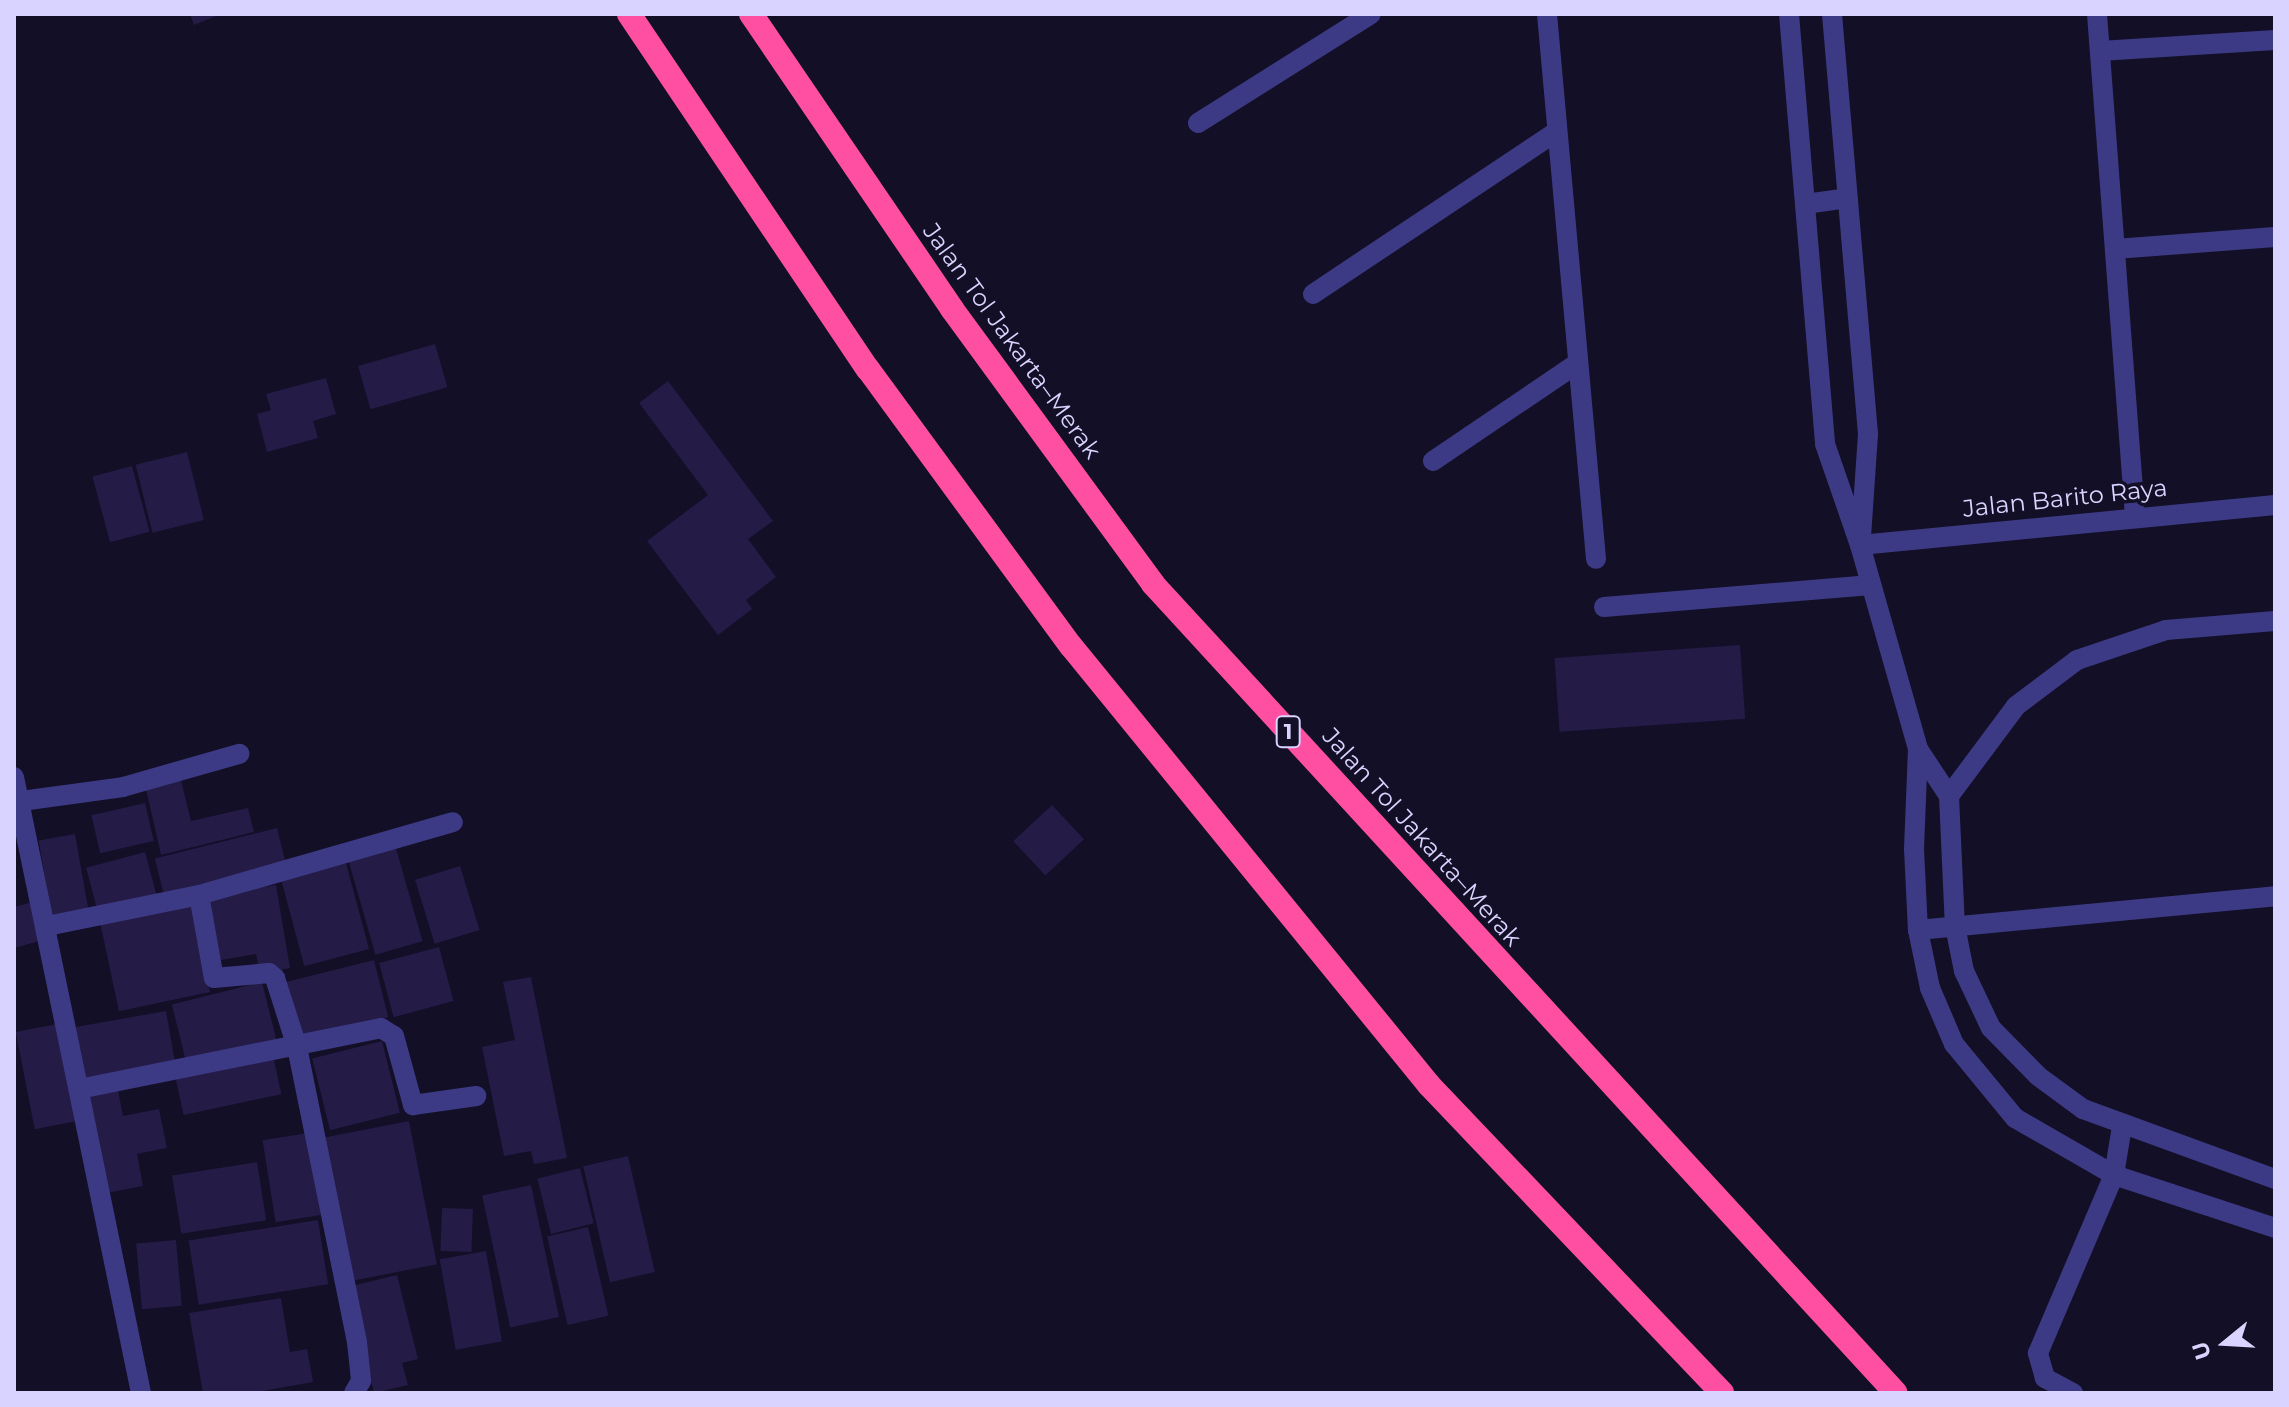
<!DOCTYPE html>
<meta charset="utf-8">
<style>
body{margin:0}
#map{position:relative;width:2289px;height:1407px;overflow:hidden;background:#130f26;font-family:Montserrat,sans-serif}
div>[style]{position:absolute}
.building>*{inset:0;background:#241b47;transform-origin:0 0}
.street>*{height:20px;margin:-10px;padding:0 10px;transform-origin:10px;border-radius:10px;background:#3d3a85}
.highway>*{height:24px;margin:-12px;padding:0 12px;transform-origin:12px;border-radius:12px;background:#ff4fa3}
span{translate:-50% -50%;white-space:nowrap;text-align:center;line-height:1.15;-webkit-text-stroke:7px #130f26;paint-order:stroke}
.shield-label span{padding:2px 6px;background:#130f26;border:2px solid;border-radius:6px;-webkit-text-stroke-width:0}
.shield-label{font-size:22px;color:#d9d4ff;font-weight:700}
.street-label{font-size:24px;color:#d9d4ff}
.frame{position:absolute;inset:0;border:16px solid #d9d4ff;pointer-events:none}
.north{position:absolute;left:2185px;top:1303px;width:80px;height:80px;-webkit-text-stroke:6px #130f26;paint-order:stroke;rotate:252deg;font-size:22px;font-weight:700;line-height:32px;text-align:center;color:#d9d4ff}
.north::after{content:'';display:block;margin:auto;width:28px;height:36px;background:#d9d4ff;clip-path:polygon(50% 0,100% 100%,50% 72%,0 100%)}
</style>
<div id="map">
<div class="building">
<div style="clip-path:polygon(190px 14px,221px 14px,194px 25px)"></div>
<div style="left:435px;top:344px;width:45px;height:80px;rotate:74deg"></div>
<div style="clip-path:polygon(326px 378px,336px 414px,313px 421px,318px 438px,267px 452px,257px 414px,271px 410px,266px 394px)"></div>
<div style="clip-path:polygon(668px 381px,773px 521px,748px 539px,776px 577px,746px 600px,752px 609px,718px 635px,647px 541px,708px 495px,639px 403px)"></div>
<div style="left:187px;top:452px;width:70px;height:53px;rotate:76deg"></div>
<div style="left:132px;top:466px;width:68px;height:41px;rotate:75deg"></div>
<div style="left:1740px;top:645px;width:74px;height:186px;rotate:86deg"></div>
<div style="clip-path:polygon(181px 780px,191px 821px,248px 808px,254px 832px,161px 855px,146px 789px)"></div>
<div style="left:145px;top:803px;width:39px;height:55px;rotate:77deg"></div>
<div style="left:1052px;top:805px;width:47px;height:53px;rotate:47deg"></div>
<div style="left:277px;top:828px;width:41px;height:126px;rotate:76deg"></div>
<div style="left:75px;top:834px;width:83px;height:37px;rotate:80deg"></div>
<div style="left:395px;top:845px;width:100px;height:49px;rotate:74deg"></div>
<div style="left:145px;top:852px;width:46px;height:61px;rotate:75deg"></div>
<div style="left:346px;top:863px;width:89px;height:67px;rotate:75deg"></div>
<div style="left:460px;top:866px;width:67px;height:47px;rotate:73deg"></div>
<div style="clip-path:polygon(276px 885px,290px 968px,260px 974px,256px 954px,215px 961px,205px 897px)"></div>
<div style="clip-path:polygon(33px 902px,43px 940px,14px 948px,14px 907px)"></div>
<div style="left:191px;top:903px;width:91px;height:93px;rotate:78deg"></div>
<div style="left:439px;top:947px;width:56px;height:62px;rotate:75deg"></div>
<div style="left:374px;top:960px;width:59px;height:93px;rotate:76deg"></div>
<div style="clip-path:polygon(531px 977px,567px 1158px,534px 1164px,531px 1151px,504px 1156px,482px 1047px,515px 1040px,503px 982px)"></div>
<div style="left:262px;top:982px;width:60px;height:93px;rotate:76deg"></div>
<div style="left:166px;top:1011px;width:57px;height:96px;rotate:80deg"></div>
<div style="left:57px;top:1024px;width:99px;height:42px;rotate:79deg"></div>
<div style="left:382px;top:1041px;width:74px;height:72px;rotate:76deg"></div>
<div style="left:273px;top:1055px;width:40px;height:100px;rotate:78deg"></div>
<div style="clip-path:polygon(117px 1085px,123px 1116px,159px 1109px,167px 1148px,137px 1154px,143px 1186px,101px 1194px,82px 1092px)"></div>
<div style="left:409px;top:1121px;width:146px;height:90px;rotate:79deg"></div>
<div style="left:308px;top:1133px;width:83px;height:46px;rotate:81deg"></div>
<div style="left:628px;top:1156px;width:119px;height:46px;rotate:77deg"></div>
<div style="left:257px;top:1162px;width:59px;height:86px;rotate:81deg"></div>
<div style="left:580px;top:1168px;width:57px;height:44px;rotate:76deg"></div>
<div style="left:531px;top:1185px;width:135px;height:50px;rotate:78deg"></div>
<div style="left:442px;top:1208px;width:31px;height:43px;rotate:2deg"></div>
<div style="left:318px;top:1220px;width:65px;height:131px;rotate:81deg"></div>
<div style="left:588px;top:1227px;width:91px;height:42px;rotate:77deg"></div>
<div style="left:176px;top:1240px;width:66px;height:40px;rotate:85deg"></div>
<div style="left:486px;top:1251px;width:92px;height:47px;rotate:80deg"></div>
<div style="clip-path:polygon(397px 1275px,418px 1359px,402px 1363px,408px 1385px,374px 1393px,347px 1287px)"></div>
<div style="clip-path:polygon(281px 1298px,290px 1352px,307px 1349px,313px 1382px,251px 1393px,203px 1393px,189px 1313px)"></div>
</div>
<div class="street">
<div style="left:1547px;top:14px;width:547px;rotate:84.86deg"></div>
<div style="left:1789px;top:14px;width:432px;rotate:85.2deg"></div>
<div style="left:1825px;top:444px;width:107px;rotate:70.9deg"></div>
<div style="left:1860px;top:545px;width:212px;rotate:74.1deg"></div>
<div style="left:1918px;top:749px;width:100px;rotate:92.3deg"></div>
<div style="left:1914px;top:849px;width:81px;rotate:87.2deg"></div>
<div style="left:1918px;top:930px;width:59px;rotate:78.3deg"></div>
<div style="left:1930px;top:988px;width:61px;rotate:66.8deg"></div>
<div style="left:1954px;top:1044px;width:96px;rotate:50.5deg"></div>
<div style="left:2015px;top:1118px;width:114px;rotate:29.9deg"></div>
<div style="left:2114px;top:1175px;width:169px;rotate:18.2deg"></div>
<div style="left:1832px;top:14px;width:422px;rotate:85.1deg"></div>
<div style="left:1868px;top:434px;width:103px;rotate:93.9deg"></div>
<div style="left:2097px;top:14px;width:503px;rotate:85.67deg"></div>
<div style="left:2100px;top:51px;width:175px;rotate:-3.6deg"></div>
<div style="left:1198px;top:123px;width:204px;rotate:-32.2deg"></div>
<div style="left:1805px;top:204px;width:43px;rotate:-7.9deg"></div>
<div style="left:2115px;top:249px;width:160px;rotate:-4.3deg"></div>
<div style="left:1313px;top:294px;width:292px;rotate:-33.7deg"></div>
<div style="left:1433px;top:461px;width:171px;rotate:-34.1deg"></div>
<div style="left:1860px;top:545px;width:417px;rotate:-5.5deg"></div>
<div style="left:1604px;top:607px;width:268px;rotate:-4.7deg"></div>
<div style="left:1918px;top:749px;width:56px;rotate:56.6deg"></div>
<div style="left:1949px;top:796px;width:130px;rotate:87.4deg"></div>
<div style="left:1955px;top:926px;width:46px;rotate:78.7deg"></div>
<div style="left:1964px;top:971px;width:63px;rotate:64.7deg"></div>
<div style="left:1991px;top:1028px;width:67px;rotate:45.6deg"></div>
<div style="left:2038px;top:1076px;width:56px;rotate:36.3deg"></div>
<div style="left:2083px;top:1109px;width:204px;rotate:20deg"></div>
<div style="left:14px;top:777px;width:629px;rotate:78.35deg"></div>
<div style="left:1949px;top:796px;width:112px;rotate:-53.3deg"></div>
<div style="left:2016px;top:706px;width:76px;rotate:-37deg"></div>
<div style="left:2077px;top:660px;width:94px;rotate:-18.6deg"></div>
<div style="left:2166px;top:630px;width:109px;rotate:-4.7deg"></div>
<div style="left:14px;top:802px;width:110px;rotate:-7.8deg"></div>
<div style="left:123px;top:787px;width:121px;rotate:-15.9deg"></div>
<div style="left:199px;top:895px;width:264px;rotate:-16deg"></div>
<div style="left:47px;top:926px;width:155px;rotate:-11.5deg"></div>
<div style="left:199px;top:895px;width:84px;rotate:79.8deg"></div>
<div style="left:214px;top:978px;width:55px;rotate:-5.2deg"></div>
<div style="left:269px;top:973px;width:8px;rotate:40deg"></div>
<div style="left:275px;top:978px;width:72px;rotate:72.3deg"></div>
<div style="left:297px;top:1047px;width:301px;rotate:78.5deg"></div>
<div style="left:357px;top:1342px;width:39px;rotate:84deg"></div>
<div style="left:361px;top:1381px;width:14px;rotate:120deg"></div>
<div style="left:1918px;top:930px;width:359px;rotate:-5.4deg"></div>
<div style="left:79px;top:1089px;width:308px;rotate:-11.4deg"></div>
<div style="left:381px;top:1028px;width:15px;rotate:32deg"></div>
<div style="left:394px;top:1036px;width:72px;rotate:74.6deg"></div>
<div style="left:413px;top:1105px;width:64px;rotate:-8.1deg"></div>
<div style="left:2073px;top:1393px;width:32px;rotate:-152deg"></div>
<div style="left:2045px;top:1378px;width:26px;rotate:-106deg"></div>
<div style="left:2038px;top:1353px;width:194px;rotate:-66.9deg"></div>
<div style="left:2114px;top:1175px;width:50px;rotate:-80.7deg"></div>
</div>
<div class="highway">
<div style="left:629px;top:14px;width:428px;rotate:56.1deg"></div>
<div style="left:868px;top:369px;width:343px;rotate:53.8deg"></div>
<div style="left:1071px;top:646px;width:566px;rotate:50.8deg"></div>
<div style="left:1429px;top:1085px;width:425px;rotate:46.4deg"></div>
<div style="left:751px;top:14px;width:357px;rotate:55.7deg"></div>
<div style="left:952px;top:309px;width:341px;rotate:53.8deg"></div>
<div style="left:1153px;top:584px;width:1098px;rotate:47.44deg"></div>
</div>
<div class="shield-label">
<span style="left:1288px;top:732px">1</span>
</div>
<div class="street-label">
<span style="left:1012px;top:341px;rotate:54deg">Jalan Tol Jakarta–Merak</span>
<span style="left:2065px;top:498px;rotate:-6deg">Jalan Barito Raya</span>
<span style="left:1422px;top:837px;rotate:48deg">Jalan Tol Jakarta–Merak</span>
</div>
<div class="frame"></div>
<div class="north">U</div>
</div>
